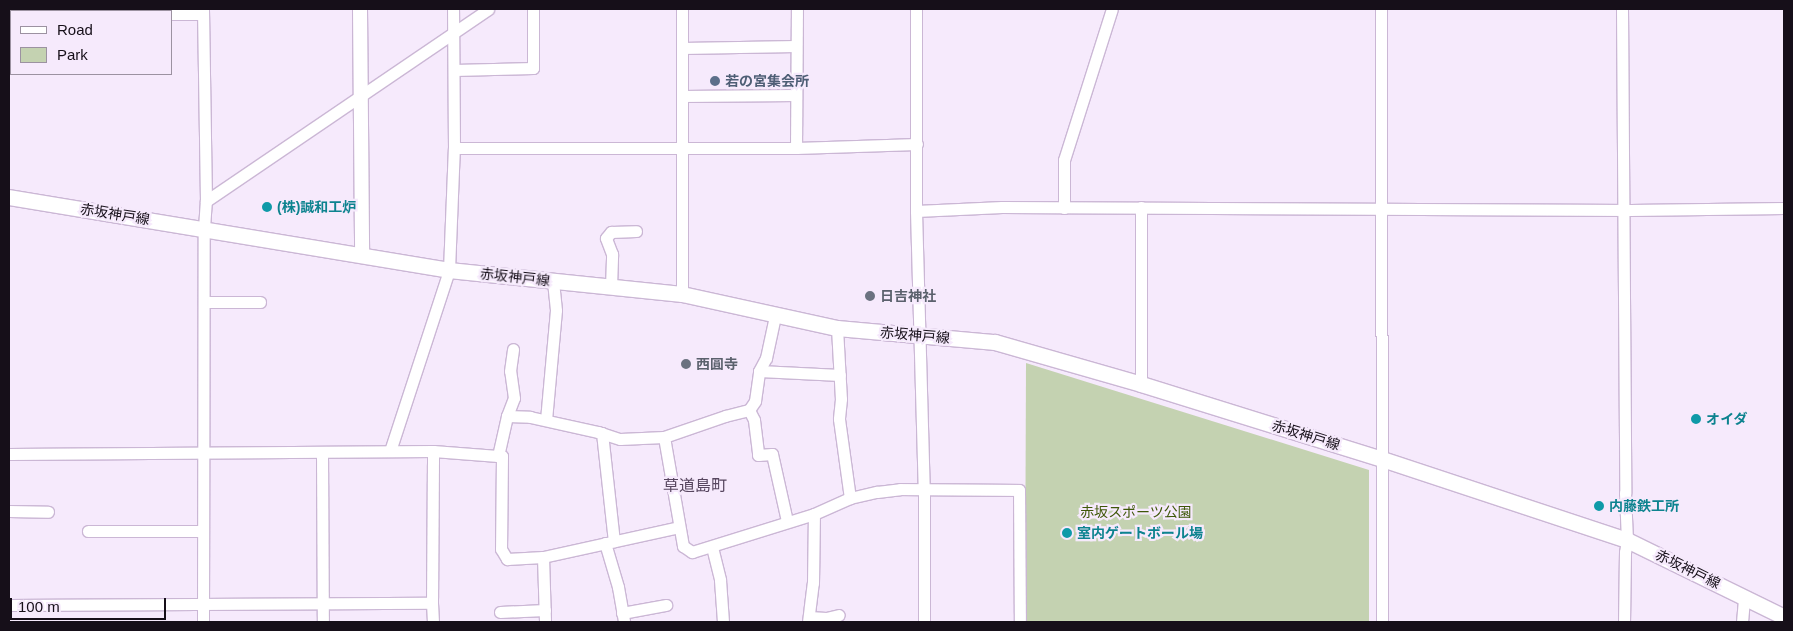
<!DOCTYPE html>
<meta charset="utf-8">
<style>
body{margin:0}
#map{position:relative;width:1793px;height:631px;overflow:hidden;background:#f6eafc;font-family:Arial,"Noto Sans JP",sans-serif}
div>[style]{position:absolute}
.green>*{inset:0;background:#c4d2b1}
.roads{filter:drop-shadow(1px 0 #cbb7d5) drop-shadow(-1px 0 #cbb7d5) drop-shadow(0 1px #cbb7d5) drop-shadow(0 -1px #cbb7d5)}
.minor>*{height:11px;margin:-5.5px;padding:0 5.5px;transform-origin:5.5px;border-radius:5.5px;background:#fff}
.tertiary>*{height:14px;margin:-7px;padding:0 7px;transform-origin:7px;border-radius:7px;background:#fff}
.secondary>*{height:15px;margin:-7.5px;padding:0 7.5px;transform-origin:7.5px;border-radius:7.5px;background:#fff}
.dots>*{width:14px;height:14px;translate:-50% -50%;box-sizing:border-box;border:2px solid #f6eafc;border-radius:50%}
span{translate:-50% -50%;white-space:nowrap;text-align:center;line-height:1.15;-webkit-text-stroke:4.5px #f6eafc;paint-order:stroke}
.service-label{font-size:14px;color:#4e5e75;font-weight:700}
.left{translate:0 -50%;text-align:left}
.culture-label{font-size:14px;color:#0d838f;font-weight:700}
.street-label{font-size:14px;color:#160f19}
.worship-label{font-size:14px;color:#5b616d;font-weight:700}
.park-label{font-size:14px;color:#3e5707}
.quarter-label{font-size:16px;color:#57465f}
.frame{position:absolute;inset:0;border:10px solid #160f19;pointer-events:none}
.legend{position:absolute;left:10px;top:10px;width:162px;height:65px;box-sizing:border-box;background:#f6eafc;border:1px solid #9c92a1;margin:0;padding:6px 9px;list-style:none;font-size:15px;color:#160f19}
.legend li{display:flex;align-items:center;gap:10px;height:25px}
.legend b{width:25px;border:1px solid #9c92a1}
.scale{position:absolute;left:10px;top:598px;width:156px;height:22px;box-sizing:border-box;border:2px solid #160f19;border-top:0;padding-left:6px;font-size:15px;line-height:18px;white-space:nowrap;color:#160f19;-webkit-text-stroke:4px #f6eafc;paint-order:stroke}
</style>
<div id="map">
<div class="green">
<div style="clip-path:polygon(1026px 363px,1369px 470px,1369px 622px,1025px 622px)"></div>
</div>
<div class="roads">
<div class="minor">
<div style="left:916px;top:9px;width:202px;rotate:90deg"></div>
<div style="left:916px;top:211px;width:279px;rotate:88.4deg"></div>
<div style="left:924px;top:490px;width:132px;rotate:90deg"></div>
<div style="left:1381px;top:9px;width:613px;rotate:89.91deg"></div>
<div style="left:1622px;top:9px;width:484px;rotate:89.6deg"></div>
<div style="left:1625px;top:493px;width:47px;rotate:87.6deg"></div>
<div style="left:1627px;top:540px;width:12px;rotate:99deg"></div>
<div style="left:1625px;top:552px;width:70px;rotate:90.8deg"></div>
<div style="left:171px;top:14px;width:32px"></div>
<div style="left:682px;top:48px;width:114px;rotate:-1deg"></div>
<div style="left:454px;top:70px;width:79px;rotate:-1.5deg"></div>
<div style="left:533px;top:68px;width:59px;rotate:-90deg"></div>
<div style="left:682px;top:96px;width:114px;rotate:-0.5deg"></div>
<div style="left:454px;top:148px;width:342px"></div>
<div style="left:796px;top:148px;width:121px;rotate:-1.9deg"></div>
<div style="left:796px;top:148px;width:139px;rotate:-89.6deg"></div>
<div style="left:206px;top:201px;width:341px;rotate:-34.2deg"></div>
<div style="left:1064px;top:208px;width:48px;rotate:-90deg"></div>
<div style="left:1064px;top:160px;width:158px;rotate:-72.4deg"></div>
<div style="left:916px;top:211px;width:86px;rotate:-2.7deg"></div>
<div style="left:1002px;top:207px;width:628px;rotate:0.27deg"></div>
<div style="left:1630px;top:210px;width:154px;rotate:-0.7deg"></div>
<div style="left:611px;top:287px;width:33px;rotate:-88deg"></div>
<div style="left:612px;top:254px;width:17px;rotate:-111deg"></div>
<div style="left:606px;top:238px;width:8px;rotate:-50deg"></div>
<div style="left:611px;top:232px;width:25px;rotate:-2deg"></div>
<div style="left:682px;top:294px;width:285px;rotate:-90deg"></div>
<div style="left:204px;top:302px;width:56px"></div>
<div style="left:837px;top:328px;width:71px;rotate:86.8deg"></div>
<div style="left:841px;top:399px;width:20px;rotate:96deg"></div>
<div style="left:839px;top:419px;width:80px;rotate:82.1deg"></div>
<div style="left:759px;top:371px;width:81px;rotate:2.8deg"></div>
<div style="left:1141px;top:384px;width:177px;rotate:-90deg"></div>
<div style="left:749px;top:410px;width:11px;rotate:63deg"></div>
<div style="left:754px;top:420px;width:35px;rotate:83deg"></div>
<div style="left:758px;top:455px;width:14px;rotate:-4deg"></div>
<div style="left:772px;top:454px;width:69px;rotate:77.4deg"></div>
<div style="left:507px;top:416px;width:23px;rotate:2deg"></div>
<div style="left:530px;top:417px;width:70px;rotate:12.4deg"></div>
<div style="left:598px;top:432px;width:23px;rotate:18deg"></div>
<div style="left:620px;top:439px;width:44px;rotate:-2.6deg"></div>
<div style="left:664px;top:437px;width:65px;rotate:-19deg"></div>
<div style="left:725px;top:416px;width:25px;rotate:-14deg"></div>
<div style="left:749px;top:410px;width:11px;rotate:-56deg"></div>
<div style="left:755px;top:401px;width:30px;rotate:-82deg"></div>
<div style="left:759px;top:371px;width:15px;rotate:-62deg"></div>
<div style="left:766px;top:358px;width:43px;rotate:-77.9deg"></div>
<div style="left:546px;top:420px;width:110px;rotate:-84.8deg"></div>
<div style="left:556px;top:310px;width:29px;rotate:-96deg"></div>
<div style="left:602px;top:433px;width:109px;rotate:83.7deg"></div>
<div style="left:664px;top:437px;width:111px;rotate:80.1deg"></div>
<div style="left:683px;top:546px;width:11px;rotate:34deg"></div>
<div style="left:692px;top:552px;width:128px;rotate:-17.3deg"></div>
<div style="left:814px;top:514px;width:39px;rotate:-24deg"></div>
<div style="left:850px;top:498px;width:28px;rotate:-13deg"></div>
<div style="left:877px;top:492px;width:23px;rotate:-7deg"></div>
<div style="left:900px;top:489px;width:119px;rotate:0.5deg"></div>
<div style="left:1019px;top:490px;width:132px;rotate:89.6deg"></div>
<div style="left:390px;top:451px;width:190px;rotate:-71.9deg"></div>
<div style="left:449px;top:270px;width:122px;rotate:-87.7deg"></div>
<div style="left:454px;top:148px;width:139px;rotate:-90.4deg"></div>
<div style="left:322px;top:453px;width:169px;rotate:89.7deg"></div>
<div style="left:9px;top:454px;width:424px;rotate:-0.4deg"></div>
<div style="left:433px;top:451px;width:65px;rotate:4.4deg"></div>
<div style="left:498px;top:456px;width:41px;rotate:-77.3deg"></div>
<div style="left:507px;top:416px;width:19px;rotate:-69deg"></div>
<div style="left:514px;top:398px;width:27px;rotate:-98deg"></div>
<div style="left:510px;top:371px;width:22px;rotate:-82deg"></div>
<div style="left:498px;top:456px;width:4px"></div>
<div style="left:502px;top:456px;width:93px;rotate:90.6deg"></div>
<div style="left:501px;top:549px;width:12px;rotate:59deg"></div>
<div style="left:507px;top:559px;width:36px;rotate:-3deg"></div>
<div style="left:543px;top:557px;width:139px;rotate:-12.4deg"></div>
<div style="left:9px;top:511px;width:39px;rotate:1deg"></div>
<div style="left:88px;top:531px;width:115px"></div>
<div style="left:605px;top:543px;width:46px;rotate:73.5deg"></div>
<div style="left:618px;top:587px;width:36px;rotate:80deg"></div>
<div style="left:712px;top:547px;width:34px;rotate:76deg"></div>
<div style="left:720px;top:580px;width:42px;rotate:85.9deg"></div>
<div style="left:543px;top:557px;width:65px;rotate:88.2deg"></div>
<div style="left:432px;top:603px;width:152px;rotate:-89.6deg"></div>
<div style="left:9px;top:605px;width:423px;rotate:-0.3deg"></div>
<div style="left:432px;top:603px;width:19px;rotate:87deg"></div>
<div style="left:500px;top:612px;width:45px;rotate:-2.5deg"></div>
<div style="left:622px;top:613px;width:45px;rotate:-10.3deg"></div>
<div style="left:809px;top:617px;width:17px;rotate:3deg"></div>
<div style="left:826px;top:618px;width:13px;rotate:-13deg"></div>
<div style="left:203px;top:622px;width:394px;rotate:-89.9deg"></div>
<div style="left:204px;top:228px;width:27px;rotate:-86deg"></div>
<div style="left:206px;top:201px;width:192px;rotate:-90.9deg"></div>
<div style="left:808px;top:622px;width:39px;rotate:-83deg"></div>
<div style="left:813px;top:583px;width:69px;rotate:-89.2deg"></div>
<div style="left:1742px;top:622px;width:25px;rotate:-85deg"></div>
</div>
<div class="tertiary">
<div style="left:360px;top:9px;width:246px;rotate:89.5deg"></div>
</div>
<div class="secondary">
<div style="left:9px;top:197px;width:446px;rotate:9.4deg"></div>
<div style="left:449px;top:270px;width:234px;rotate:5.9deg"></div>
<div style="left:682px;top:294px;width:159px;rotate:12.4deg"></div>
<div style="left:837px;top:328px;width:159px;rotate:5.1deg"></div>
<div style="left:995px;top:342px;width:152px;rotate:16deg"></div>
<div style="left:1141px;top:384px;width:252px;rotate:17.3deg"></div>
<div style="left:1382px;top:459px;width:258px;rotate:18.3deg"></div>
<div style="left:1627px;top:540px;width:175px;rotate:26.1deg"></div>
</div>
</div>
<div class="dots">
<div style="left:715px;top:81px;background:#5c6f8a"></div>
<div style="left:267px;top:207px;background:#0f9aa8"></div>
<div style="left:870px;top:296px;background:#6b7280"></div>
<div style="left:686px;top:364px;background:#6b7280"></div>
<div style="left:1696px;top:419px;background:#0f9aa8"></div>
<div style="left:1599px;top:506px;background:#0f9aa8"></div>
<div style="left:1067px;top:533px;background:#0f9aa8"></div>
</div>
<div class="service-label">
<span class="left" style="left:725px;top:81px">若の宮集会所</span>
</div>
<div class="culture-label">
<span class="left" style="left:277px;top:207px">(株)誠和工炉</span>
<span class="left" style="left:1706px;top:419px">オイダ</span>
<span class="left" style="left:1609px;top:506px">内藤鉄工所</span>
<span class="left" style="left:1077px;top:533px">室内ゲートボール場</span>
</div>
<div class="street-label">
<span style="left:115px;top:214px;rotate:9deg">赤坂神戸線</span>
<span style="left:515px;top:277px;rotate:6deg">赤坂神戸線</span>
<span style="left:915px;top:335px;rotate:5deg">赤坂神戸線</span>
<span style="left:1306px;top:435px;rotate:17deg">赤坂神戸線</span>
<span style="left:1688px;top:569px;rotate:26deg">赤坂神戸線</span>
</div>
<div class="worship-label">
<span class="left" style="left:880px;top:296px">日吉神社</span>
<span class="left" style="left:696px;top:364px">西圓寺</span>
</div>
<div class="park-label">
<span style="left:1136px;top:512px">赤坂スポーツ公園</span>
</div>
<div class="quarter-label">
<span style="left:695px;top:486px">草道島町</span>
</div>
<div class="frame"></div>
<ul class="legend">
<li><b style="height:6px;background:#fff"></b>Road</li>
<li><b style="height:14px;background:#c4d2b1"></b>Park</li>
</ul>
<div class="scale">100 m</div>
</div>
